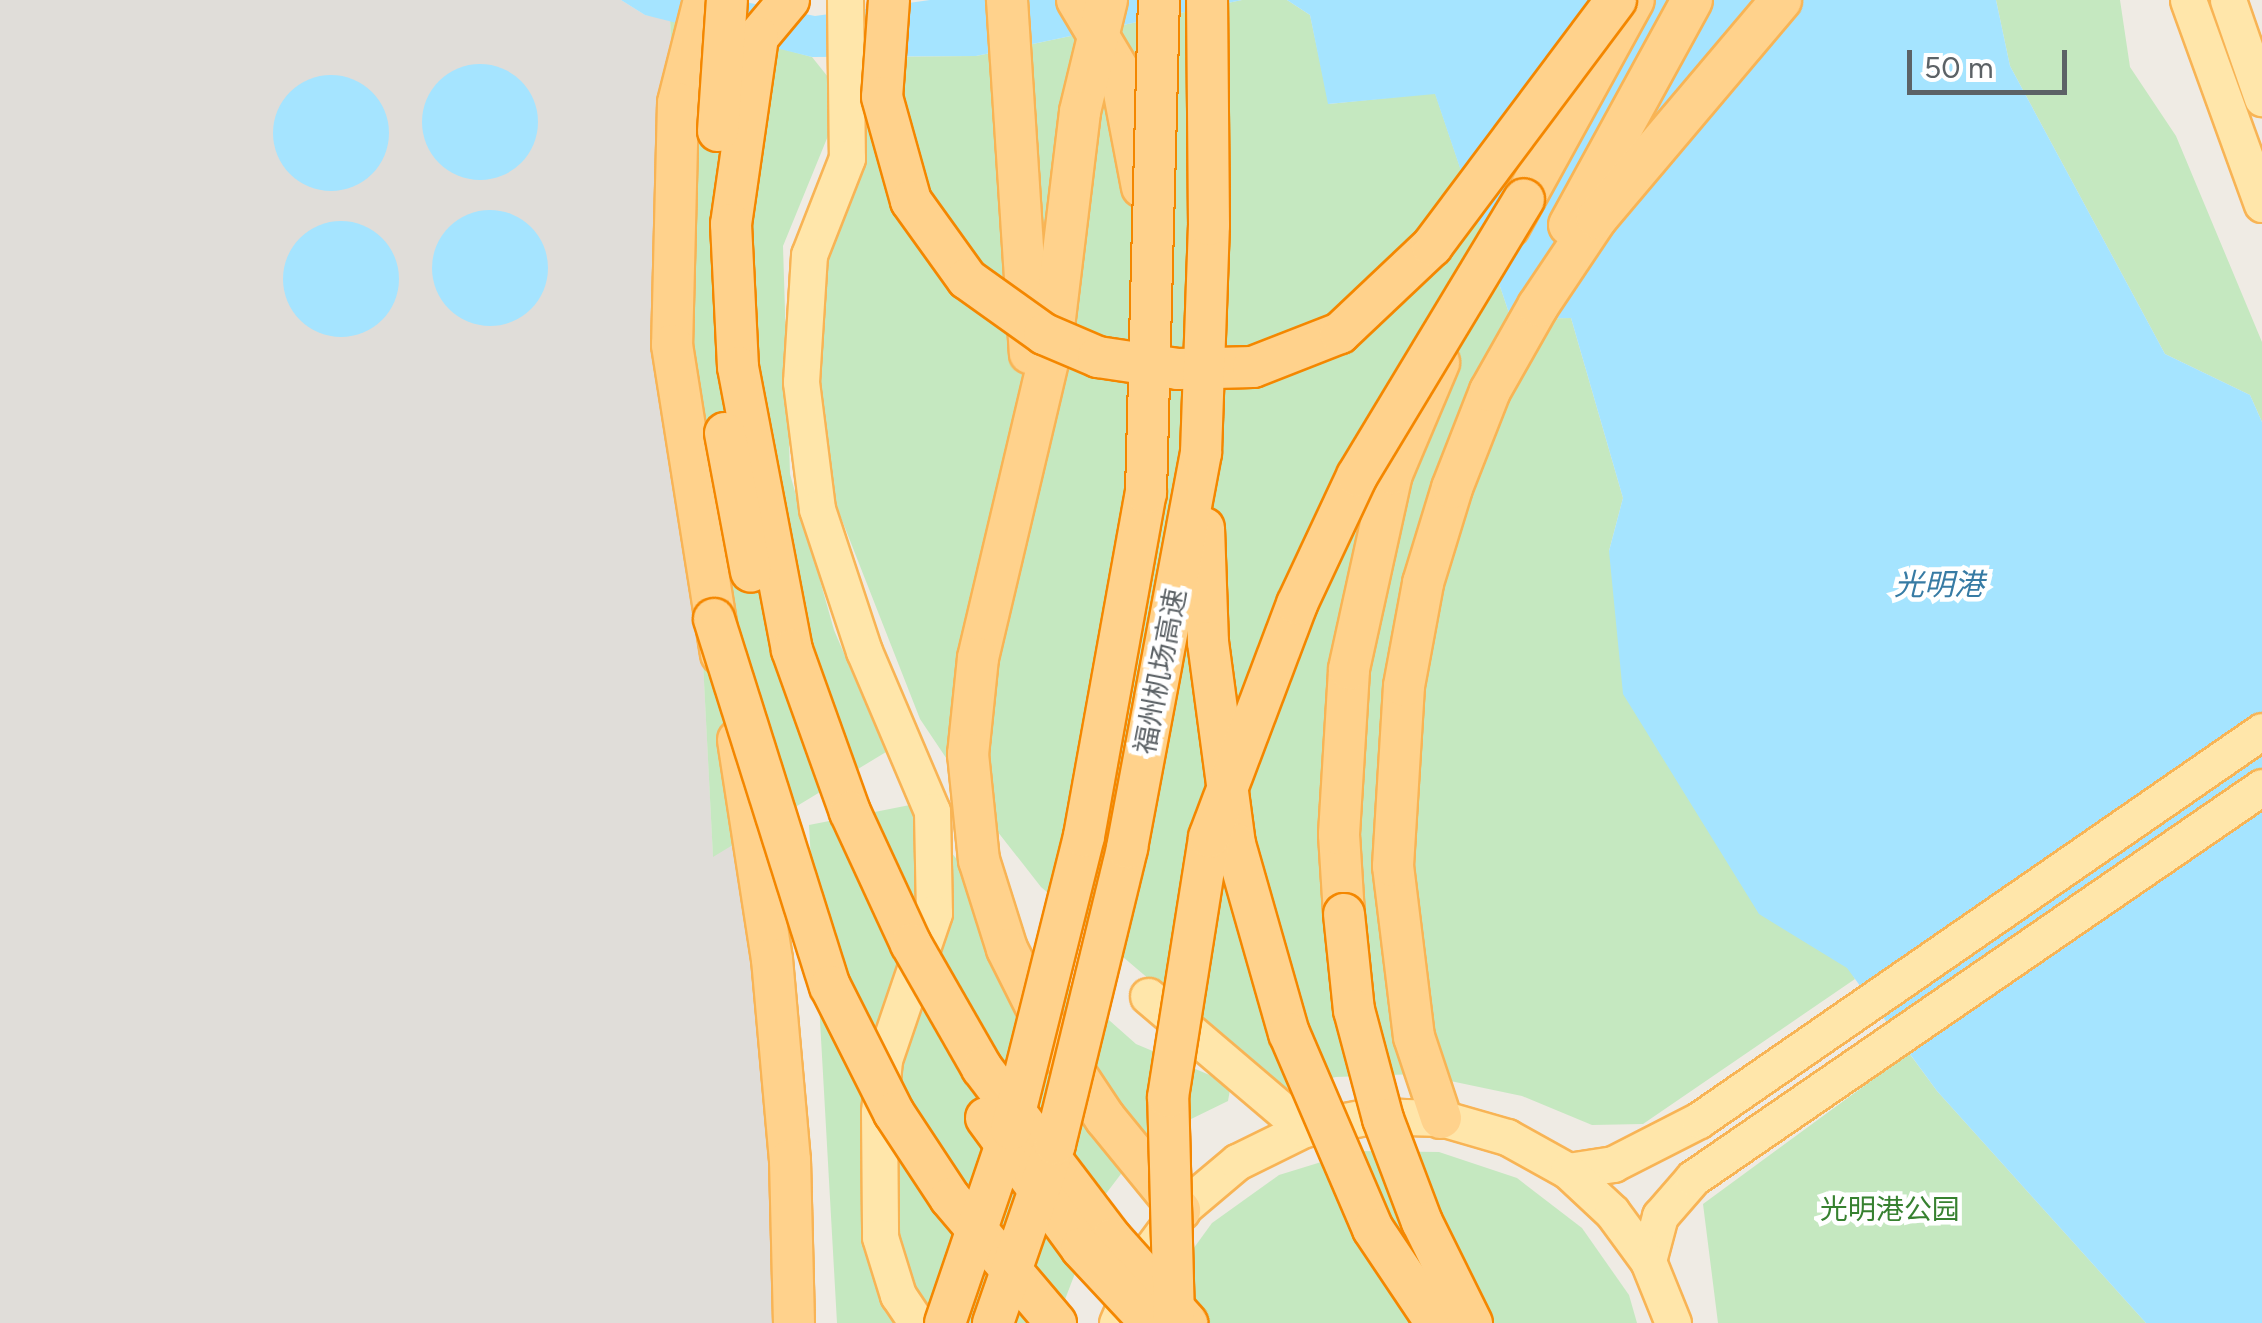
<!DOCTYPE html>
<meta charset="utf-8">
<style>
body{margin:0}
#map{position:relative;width:2262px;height:1323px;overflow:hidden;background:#efebe4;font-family:Figtree,"Noto Sans SC",sans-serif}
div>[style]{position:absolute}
.industrial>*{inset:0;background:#e0ddd9}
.green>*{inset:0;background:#c5e8c0}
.water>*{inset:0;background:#a5e4ff}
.round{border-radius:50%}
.roads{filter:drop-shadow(2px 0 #f8b455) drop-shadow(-2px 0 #f8b455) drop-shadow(0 2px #f8b455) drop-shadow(0 -2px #f8b455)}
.major>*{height:35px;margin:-17.5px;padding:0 17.5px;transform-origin:17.5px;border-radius:17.5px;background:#ffe6aa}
.highway>*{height:40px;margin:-20px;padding:0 20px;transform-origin:20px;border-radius:20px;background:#ffd28c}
.bridges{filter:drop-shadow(2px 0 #f48700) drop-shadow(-2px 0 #f48700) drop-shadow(0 2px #f48700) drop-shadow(0 -2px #f48700)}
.highway-bridge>*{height:40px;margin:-20px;padding:0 20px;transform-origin:20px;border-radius:20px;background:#ffd28c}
span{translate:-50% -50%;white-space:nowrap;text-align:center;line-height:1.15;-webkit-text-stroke:9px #fff;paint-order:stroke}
.street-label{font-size:28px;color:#5c6266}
.park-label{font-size:28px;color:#378130}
.water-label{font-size:30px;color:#377ba4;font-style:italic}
.scale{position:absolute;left:1907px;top:50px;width:160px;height:45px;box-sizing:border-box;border:5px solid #5c6266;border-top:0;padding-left:12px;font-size:30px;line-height:35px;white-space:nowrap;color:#5c6266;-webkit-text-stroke:8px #fff;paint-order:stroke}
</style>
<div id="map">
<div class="industrial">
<div style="clip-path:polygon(0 0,621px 0,645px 15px,670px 18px,713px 856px,747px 833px,782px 1323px,0 1323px)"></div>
</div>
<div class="green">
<div style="clip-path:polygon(1242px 0,1287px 0,1310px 15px,1329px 104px,1435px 93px,1511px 319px,1571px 318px,1623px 498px,1609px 551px,1855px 979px,1643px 1124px,1592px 1125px,1522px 1096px,1417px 1074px,1336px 1077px,1279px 1090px,1041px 887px,983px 813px,920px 719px,829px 487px,811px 321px,862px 57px,976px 56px)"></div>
<div style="clip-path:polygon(1996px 0,2120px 0,2130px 67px,2176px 136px,2262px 342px,2262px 422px,2250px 395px,2165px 354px,2010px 66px)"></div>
<div style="clip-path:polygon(670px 18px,812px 57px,828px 77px,830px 131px,783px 246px,790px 474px,834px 630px,886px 752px,713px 857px)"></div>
<div style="clip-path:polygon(920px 803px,930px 825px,1022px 943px,1136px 1044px,1231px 1084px,1228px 1101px,1146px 1141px,1105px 1195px,1056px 1323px,837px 1323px,809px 825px)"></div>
<div style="clip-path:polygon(1909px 1053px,1937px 1091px,2146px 1323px,1718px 1323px,1703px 1204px)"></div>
<div style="clip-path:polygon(1357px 1151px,1439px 1152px,1517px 1178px,1582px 1228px,1629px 1295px,1637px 1323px,1153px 1323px,1164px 1289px,1212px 1223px,1279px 1175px)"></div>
</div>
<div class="water">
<div style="clip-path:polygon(621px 0,735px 0,815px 16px,930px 0,1242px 0,976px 56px,812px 57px,645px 15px)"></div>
<div style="clip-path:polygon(1287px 0,1996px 0,2010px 66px,2165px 354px,2250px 395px,2262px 422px,2262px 1323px,2146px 1323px,1937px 1091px,1847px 968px,1759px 914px,1623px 694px,1609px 551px,1623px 498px,1571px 318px,1511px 319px,1435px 94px,1328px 104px,1310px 15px)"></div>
<div class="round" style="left:422px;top:64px;width:116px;height:116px"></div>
<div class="round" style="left:273px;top:75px;width:116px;height:116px"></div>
<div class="round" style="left:432px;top:210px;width:116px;height:116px"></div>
<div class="round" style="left:283px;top:221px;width:116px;height:116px"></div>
</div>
<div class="roads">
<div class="major">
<div style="left:845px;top:0;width:158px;rotate:89.3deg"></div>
<div style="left:847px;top:158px;width:104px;rotate:111.4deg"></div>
<div style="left:809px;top:255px;width:127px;rotate:93.6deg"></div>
<div style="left:801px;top:382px;width:128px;rotate:82.8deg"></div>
<div style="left:817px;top:509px;width:150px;rotate:71.7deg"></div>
<div style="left:864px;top:651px;width:174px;rotate:67deg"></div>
<div style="left:932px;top:811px;width:102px;rotate:88.9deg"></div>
<div style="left:934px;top:913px;width:155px;rotate:108.8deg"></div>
<div style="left:884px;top:1060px;width:52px;rotate:95.5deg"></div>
<div style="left:879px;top:1112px;width:125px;rotate:89.5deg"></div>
<div style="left:880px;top:1237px;width:61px;rotate:72.8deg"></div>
<div style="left:898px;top:1295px;width:34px;rotate:56deg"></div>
<div style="left:2188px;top:0;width:217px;rotate:70.1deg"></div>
<div style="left:2228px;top:0;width:104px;rotate:70.9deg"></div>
<div style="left:1148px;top:996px;width:205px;rotate:40.4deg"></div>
<div style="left:1568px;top:1171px;width:46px;rotate:-8.8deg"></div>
<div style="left:1613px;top:1164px;width:97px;rotate:-27.1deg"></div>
<div style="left:1699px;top:1120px;width:684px;rotate:-34.64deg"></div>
<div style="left:1648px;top:1261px;width:47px;rotate:-75.1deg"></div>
<div style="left:1660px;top:1216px;width:50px;rotate:-49deg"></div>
<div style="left:1693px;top:1178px;width:690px;rotate:-34.5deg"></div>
<div style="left:1117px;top:1323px;width:73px;rotate:-66.6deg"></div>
<div style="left:1146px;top:1256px;width:57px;rotate:-53.5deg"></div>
<div style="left:1180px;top:1210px;width:75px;rotate:-40.1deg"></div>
<div style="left:1237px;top:1162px;width:75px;rotate:-26.2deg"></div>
<div style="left:1304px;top:1129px;width:68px;rotate:-11deg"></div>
<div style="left:1371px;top:1116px;width:70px;rotate:1.6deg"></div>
<div style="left:1441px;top:1118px;width:69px;rotate:16.1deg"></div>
<div style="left:1507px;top:1137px;width:70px;rotate:29.1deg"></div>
<div style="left:1568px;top:1171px;width:60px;rotate:43deg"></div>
<div style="left:1612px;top:1212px;width:61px;rotate:53.7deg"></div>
<div style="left:1648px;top:1261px;width:67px;rotate:68deg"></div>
</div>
<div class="highway">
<div style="left:704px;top:0;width:106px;rotate:104.2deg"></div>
<div style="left:678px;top:103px;width:242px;rotate:91.4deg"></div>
<div style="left:672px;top:345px;width:313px;rotate:81deg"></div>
<div style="left:1007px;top:0;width:354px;rotate:86.3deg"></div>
<div style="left:1077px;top:0;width:84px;rotate:59.2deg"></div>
<div style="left:1120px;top:72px;width:117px;rotate:79.2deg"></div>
<div style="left:1107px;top:0;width:115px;rotate:103.6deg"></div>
<div style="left:1080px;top:112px;width:235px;rotate:96.9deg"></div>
<div style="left:1052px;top:345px;width:322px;rotate:103.3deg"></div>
<div style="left:978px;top:658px;width:97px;rotate:95.9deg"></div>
<div style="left:968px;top:754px;width:107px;rotate:84.1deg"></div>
<div style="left:979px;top:860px;width:93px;rotate:72.5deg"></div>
<div style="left:1007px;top:949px;width:96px;rotate:63.4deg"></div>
<div style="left:1050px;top:1035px;width:100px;rotate:56.5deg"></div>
<div style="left:1105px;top:1118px;width:119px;rotate:50.8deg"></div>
<div style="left:1569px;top:225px;width:256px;rotate:-61.3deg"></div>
<div style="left:1509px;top:227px;width:259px;rotate:-61.2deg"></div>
<div style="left:738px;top:740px;width:222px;rotate:81.2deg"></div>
<div style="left:772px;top:959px;width:202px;rotate:84.9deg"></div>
<div style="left:790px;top:1160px;width:163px;rotate:88.6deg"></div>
<div style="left:1344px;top:914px;width:80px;rotate:-93.6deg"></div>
<div style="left:1339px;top:834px;width:165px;rotate:-86.5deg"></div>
<div style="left:1349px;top:669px;width:200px;rotate:-77.6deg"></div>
<div style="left:1392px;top:474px;width:121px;rotate:-67.1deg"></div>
<div style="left:1441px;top:1118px;width:85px;rotate:-108.4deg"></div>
<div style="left:1414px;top:1037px;width:172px;rotate:-97deg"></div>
<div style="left:1393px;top:866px;width:180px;rotate:-86.5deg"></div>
<div style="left:1404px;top:686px;width:105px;rotate:-79.5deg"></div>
<div style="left:1423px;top:583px;width:99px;rotate:-73deg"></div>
<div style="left:1452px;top:488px;width:104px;rotate:-68.6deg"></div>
<div style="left:1490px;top:391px;width:98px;rotate:-60.5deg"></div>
<div style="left:1538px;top:306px;width:106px;rotate:-56.2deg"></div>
<div style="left:1597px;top:218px;width:285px;rotate:-49.8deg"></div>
</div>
</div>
<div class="bridges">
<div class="highway-bridge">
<div style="left:789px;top:0;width:48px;rotate:130deg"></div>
<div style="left:758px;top:37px;width:189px;rotate:98.2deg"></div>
<div style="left:731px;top:224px;width:143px;rotate:87.2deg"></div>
<div style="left:738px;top:367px;width:288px;rotate:79.2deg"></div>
<div style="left:792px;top:650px;width:172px;rotate:70.3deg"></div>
<div style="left:850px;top:812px;width:145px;rotate:65.2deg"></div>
<div style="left:911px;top:944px;width:143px;rotate:60.2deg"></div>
<div style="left:982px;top:1068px;width:215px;rotate:52.8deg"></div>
<div style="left:1112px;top:1239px;width:113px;rotate:48.2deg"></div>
<div style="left:889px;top:0;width:97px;rotate:94.1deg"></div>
<div style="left:882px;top:97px;width:108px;rotate:74.4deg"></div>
<div style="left:911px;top:201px;width:96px;rotate:54.3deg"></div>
<div style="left:967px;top:279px;width:95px;rotate:35.5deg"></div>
<div style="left:1044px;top:334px;width:59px;rotate:23.1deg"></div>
<div style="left:1098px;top:357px;width:81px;rotate:8.5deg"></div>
<div style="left:1178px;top:369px;width:75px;rotate:-1.5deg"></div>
<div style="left:1253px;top:367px;width:93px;rotate:-21.3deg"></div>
<div style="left:1340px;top:333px;width:127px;rotate:-43.4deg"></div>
<div style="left:1432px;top:246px;width:307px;rotate:-53.2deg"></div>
<div style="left:718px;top:131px;width:131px;rotate:-86.1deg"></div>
<div style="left:725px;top:433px;width:141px;rotate:79.4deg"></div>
<div style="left:1204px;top:528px;width:114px;rotate:88deg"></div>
<div style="left:1208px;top:642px;width:204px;rotate:82.4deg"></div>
<div style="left:1235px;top:844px;width:197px;rotate:74.1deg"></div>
<div style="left:1289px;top:1033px;width:213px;rotate:66.8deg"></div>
<div style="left:1373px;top:1229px;width:113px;rotate:56.2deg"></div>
<div style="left:714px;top:619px;width:385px;rotate:72.5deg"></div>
<div style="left:830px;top:986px;width:142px;rotate:63.3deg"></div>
<div style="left:894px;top:1113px;width:102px;rotate:56.6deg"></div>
<div style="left:950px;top:1198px;width:164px;rotate:49.7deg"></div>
<div style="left:1344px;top:914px;width:97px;rotate:84.1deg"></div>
<div style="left:1354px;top:1010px;width:113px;rotate:75.1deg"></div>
<div style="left:1383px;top:1119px;width:110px;rotate:69.3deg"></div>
<div style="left:1422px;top:1222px;width:113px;rotate:63.7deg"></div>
<div style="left:986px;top:1118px;width:161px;rotate:53.8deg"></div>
<div style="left:1081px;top:1248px;width:103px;rotate:47deg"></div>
<div style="left:1174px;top:1319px;width:222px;rotate:-91.5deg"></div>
<div style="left:1168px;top:1097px;width:263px;rotate:-81deg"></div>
<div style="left:1209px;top:837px;width:249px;rotate:-69.3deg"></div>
<div style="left:1297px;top:604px;width:141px;rotate:-64.9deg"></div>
<div style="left:1357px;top:476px;width:323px;rotate:-58.9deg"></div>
<div style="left:945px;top:1323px;width:205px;rotate:-71.2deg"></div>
<div style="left:1011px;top:1129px;width:302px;rotate:-76deg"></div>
<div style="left:1084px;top:836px;width:349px;rotate:-79.8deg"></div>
<div style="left:1146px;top:493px;width:493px;rotate:-88.5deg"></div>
<div style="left:993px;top:1323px;width:189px;rotate:-70.9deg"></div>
<div style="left:1055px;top:1144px;width:305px;rotate:-76.3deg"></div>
<div style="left:1127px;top:848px;width:402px;rotate:-79.4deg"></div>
<div style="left:1201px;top:453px;width:228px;rotate:-88deg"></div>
<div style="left:1209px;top:225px;width:225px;rotate:-90.5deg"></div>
</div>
</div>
<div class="street-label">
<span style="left:1160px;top:671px;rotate:-79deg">福州机场高速</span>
</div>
<div class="park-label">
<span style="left:1890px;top:1209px">光明港公园</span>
</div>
<div class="water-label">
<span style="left:1939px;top:585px">光明港</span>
</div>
<div class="scale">50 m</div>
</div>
